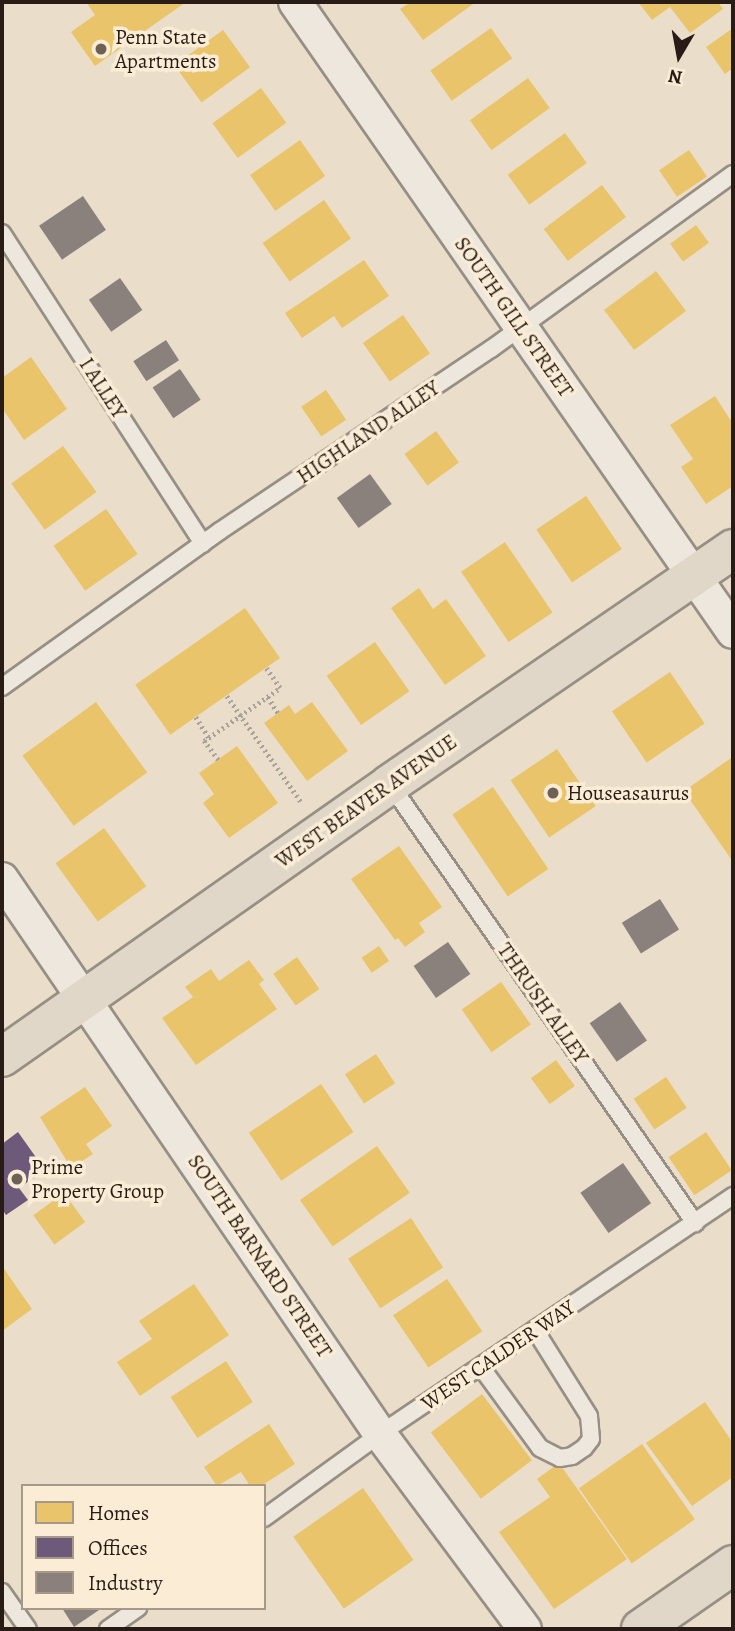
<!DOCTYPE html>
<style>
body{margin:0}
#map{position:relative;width:735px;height:1631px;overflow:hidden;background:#eadecb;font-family:Alegreya,serif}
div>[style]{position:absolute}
.homes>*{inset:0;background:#e9c46a;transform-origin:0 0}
.offices>*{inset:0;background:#6d597a}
.industry>*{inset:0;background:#8a817c;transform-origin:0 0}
.path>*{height:4.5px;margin-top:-2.25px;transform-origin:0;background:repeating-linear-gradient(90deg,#a9a29b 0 2px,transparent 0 5.5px)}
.roads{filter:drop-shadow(2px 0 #978f84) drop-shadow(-2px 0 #978f84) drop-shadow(0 2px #978f84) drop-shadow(0 -2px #978f84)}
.service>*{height:16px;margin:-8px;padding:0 8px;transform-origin:8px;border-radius:8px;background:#ede7de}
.minor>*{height:32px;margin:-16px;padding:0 16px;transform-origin:16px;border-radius:16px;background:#ede7de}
.primary>*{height:38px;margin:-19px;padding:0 19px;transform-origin:19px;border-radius:19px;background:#e1d7c8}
.dots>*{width:19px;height:19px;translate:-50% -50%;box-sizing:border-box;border:4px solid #faecd5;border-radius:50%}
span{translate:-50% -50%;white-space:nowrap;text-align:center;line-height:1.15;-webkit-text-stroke:7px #faecd5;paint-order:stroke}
.poi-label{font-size:21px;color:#291c16}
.left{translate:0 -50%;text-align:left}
.street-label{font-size:21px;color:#291c16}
.frame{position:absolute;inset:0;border:4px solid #291c16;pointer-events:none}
.legend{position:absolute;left:21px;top:1484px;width:245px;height:126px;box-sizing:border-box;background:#faecd5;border:2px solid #a69989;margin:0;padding:9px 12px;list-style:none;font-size:21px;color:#291c16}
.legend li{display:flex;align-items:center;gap:14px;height:35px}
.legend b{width:35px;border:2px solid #a69989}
.north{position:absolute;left:644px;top:21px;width:70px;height:70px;-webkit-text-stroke:5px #faecd5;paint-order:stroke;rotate:190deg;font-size:19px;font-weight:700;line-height:28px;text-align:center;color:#291c16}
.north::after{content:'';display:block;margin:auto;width:24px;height:32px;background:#291c16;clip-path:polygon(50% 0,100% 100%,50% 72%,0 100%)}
</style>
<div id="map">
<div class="homes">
<div style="clip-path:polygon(86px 2px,186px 2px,95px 66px,71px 32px,95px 15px)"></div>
<div style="clip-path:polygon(411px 2px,476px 2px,423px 40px,400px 9px)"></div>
<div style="clip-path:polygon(638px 2px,718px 2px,723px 9px,690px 33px,670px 7px,652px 20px)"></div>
<div style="left:491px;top:28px;width:37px;height:74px;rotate:55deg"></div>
<div style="clip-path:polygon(733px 28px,733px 68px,725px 74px,706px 47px)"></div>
<div style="left:223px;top:30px;width:46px;height:60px;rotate:54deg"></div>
<div style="left:528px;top:78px;width:37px;height:72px;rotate:54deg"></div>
<div style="left:261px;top:88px;width:43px;height:60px;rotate:54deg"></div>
<div style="left:565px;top:133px;width:37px;height:71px;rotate:54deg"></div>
<div style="left:300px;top:140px;width:44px;height:61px;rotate:55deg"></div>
<div style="left:689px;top:150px;width:32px;height:36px;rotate:56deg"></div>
<div style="left:602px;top:185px;width:40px;height:73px;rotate:53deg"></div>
<div style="left:324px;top:200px;width:47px;height:75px;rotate:55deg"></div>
<div style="left:696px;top:225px;width:22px;height:32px;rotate:54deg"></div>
<div style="clip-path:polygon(364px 260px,389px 296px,342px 328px,334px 316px,302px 338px,285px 313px)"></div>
<div style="left:656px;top:271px;width:50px;height:65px;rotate:53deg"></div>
<div style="left:403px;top:315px;width:47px;height:49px;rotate:55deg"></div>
<div style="clip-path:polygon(31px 357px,67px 409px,24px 440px,2px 408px,2px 378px)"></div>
<div style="left:326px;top:390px;width:36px;height:30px;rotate:56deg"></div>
<div style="clip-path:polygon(715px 396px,733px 424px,733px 486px,706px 504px,681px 467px,693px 459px,670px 425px)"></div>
<div style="left:436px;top:431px;width:39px;height:39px;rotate:54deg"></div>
<div style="left:63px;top:446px;width:57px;height:64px;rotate:54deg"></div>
<div style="left:586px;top:496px;width:64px;height:60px;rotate:56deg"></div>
<div style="left:106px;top:509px;width:55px;height:64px;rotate:55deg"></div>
<div style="left:505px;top:542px;width:85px;height:53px;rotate:56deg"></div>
<div style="clip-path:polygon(419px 588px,433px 609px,446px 599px,486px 656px,445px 685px,391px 608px)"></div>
<div style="left:245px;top:608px;width:61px;height:134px;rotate:55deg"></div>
<div style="left:375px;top:642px;width:60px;height:59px;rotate:55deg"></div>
<div style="left:670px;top:672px;width:62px;height:70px;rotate:56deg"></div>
<div style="left:96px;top:702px;width:87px;height:91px;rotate:54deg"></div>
<div style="clip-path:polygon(312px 702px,348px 751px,307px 781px,264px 723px,289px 705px,295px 714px)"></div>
<div style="clip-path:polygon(237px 746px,278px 803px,229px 838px,203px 803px,214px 794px,199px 773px)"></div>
<div style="left:557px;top:749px;width:69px;height:56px;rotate:56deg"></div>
<div style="clip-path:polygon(731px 758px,733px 761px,733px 862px,684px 791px)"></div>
<div style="left:493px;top:787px;width:99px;height:49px;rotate:56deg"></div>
<div style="left:104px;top:828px;width:72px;height:60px;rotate:54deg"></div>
<div style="clip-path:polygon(399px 846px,442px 907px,419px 923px,425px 932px,405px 947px,398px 938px,395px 940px,351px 879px)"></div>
<div style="left:379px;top:946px;width:18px;height:21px;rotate:56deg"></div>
<div style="left:297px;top:957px;width:39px;height:29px;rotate:55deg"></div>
<div style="clip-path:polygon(249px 960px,264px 980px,259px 984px,277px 1009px,196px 1065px,162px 1018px,193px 997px,185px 987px,211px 969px,219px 981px)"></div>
<div style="left:501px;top:982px;width:52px;height:48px;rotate:55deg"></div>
<div style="left:376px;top:1054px;width:35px;height:37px;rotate:57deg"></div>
<div style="left:556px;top:1060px;width:32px;height:31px;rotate:54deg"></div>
<div style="left:666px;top:1077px;width:37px;height:39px;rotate:56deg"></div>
<div style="left:321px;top:1084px;width:58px;height:87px;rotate:56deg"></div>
<div style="clip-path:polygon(85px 1087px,112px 1126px,86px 1144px,93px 1154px,71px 1168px,40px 1117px)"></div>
<div style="left:706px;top:1132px;width:46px;height:45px;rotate:56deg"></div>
<div style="left:377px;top:1146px;width:57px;height:94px;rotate:55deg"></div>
<div style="left:64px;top:1193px;width:36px;height:38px;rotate:54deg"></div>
<div style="left:411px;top:1218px;width:59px;height:75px;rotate:57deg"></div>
<div style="clip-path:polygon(2px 1266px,32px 1309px,2px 1331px)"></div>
<div style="left:447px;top:1279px;width:63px;height:65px;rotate:56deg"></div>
<div style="clip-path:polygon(194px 1284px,229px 1335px,140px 1396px,117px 1362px,152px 1339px,139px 1321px)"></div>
<div style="left:226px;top:1361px;width:49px;height:66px;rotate:57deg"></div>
<div style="left:482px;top:1394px;width:83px;height:64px;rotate:53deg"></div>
<div style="clip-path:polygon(705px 1402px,733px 1443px,733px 1477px,692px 1506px,646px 1443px)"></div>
<div style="clip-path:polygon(269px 1424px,295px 1464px,261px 1486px,250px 1486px,241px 1472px,217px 1486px,204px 1467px)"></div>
<div style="left:642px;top:1444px;width:92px;height:77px;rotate:55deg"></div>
<div style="clip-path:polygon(559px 1463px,627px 1559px,554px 1609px,499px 1532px,550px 1497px,537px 1479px)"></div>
<div style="left:363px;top:1488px;width:88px;height:85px;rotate:55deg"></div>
</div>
<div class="offices">
<div style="clip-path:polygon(18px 1132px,45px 1170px,19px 1188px,28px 1200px,6px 1215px,2px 1209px,2px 1144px)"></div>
</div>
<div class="industry">
<div style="left:83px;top:196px;width:41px;height:53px;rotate:56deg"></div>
<div style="left:120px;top:278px;width:39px;height:38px;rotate:55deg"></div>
<div style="left:166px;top:340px;width:24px;height:39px;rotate:57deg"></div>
<div style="left:180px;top:369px;width:37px;height:33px;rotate:56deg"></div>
<div style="left:370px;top:474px;width:37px;height:41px;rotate:54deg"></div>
<div style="left:660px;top:899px;width:36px;height:45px;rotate:58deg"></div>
<div style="left:448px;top:942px;width:39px;height:42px;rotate:55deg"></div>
<div style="left:620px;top:1002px;width:47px;height:37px;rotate:55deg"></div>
<div style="left:623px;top:1163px;width:49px;height:52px;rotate:55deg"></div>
<div style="clip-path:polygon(62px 1608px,102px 1608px,74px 1627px)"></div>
</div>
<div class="path">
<div style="left:227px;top:696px;width:131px;rotate:55deg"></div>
<div style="left:268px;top:697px;width:19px;rotate:58deg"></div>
<div style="left:196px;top:717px;width:25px;rotate:58deg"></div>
<div style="left:218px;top:760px;width:24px;rotate:-126deg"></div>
<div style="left:204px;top:741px;width:93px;rotate:-34.9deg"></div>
<div style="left:280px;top:688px;width:24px;rotate:-125deg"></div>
</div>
<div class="roads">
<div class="service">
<div style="left:2px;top:233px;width:370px;rotate:57.1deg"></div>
<div style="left:2px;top:687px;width:268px;rotate:-35.6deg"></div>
<div style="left:220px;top:531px;width:326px;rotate:-33.9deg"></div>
<div style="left:491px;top:349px;width:299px;rotate:-35.9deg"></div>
<div style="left:390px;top:784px;width:535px;rotate:55.21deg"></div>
<div style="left:481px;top:1367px;width:100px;rotate:53.9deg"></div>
<div style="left:540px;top:1448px;width:22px;rotate:27deg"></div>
<div style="left:560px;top:1458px;width:12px;rotate:-9deg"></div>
<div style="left:572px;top:1456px;width:14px;rotate:-34deg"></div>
<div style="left:584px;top:1448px;width:11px;rotate:-52deg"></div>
<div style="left:591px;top:1439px;width:23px;rotate:-95deg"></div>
<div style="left:589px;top:1416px;width:102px;rotate:-122.1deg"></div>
<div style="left:264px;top:1518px;width:143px;rotate:-35.9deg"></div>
<div style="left:380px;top:1434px;width:426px;rotate:-34deg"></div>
<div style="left:2px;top:1592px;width:45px;rotate:54.9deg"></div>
<div style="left:108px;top:1629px;width:37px;rotate:-35deg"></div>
</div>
<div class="minor">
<div style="left:295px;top:2px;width:767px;rotate:55.19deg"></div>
<div style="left:2px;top:879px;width:671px;rotate:55.74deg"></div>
<div style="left:380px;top:1434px;width:243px;rotate:53.4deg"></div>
</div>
<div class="primary">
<div style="left:2px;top:1057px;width:474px;rotate:-35.1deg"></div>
<div style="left:390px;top:784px;width:416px;rotate:-34.4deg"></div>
<div style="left:641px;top:1629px;width:112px;rotate:-34.8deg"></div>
</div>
</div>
<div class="dots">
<div style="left:101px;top:49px;background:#6d6055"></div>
<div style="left:553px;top:793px;background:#6d6055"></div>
<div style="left:17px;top:1179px;background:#6d6055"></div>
</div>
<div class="poi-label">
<span class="left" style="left:115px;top:49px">Penn State<br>Apartments</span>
<span class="left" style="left:567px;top:793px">Houseasaurus</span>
<span class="left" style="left:31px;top:1179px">Prime<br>Property Group</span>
</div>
<div class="street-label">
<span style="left:514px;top:317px;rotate:55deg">SOUTH GILL STREET</span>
<span style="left:103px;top:388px;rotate:57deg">I ALLEY</span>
<span style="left:368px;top:432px;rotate:-34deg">HIGHLAND ALLEY</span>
<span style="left:366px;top:801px;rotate:-35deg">WEST BEAVER AVENUE</span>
<span style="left:543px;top:1003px;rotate:55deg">THRUSH ALLEY</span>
<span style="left:260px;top:1256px;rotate:56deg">SOUTH BARNARD STREET</span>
<span style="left:498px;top:1355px;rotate:-34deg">WEST CALDER WAY</span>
</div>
<div class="frame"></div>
<ul class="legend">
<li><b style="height:19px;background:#e9c46a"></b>Homes</li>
<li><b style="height:19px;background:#6d597a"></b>Offices</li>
<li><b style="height:19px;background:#8a817c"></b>Industry</li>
</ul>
<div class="north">N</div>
</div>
